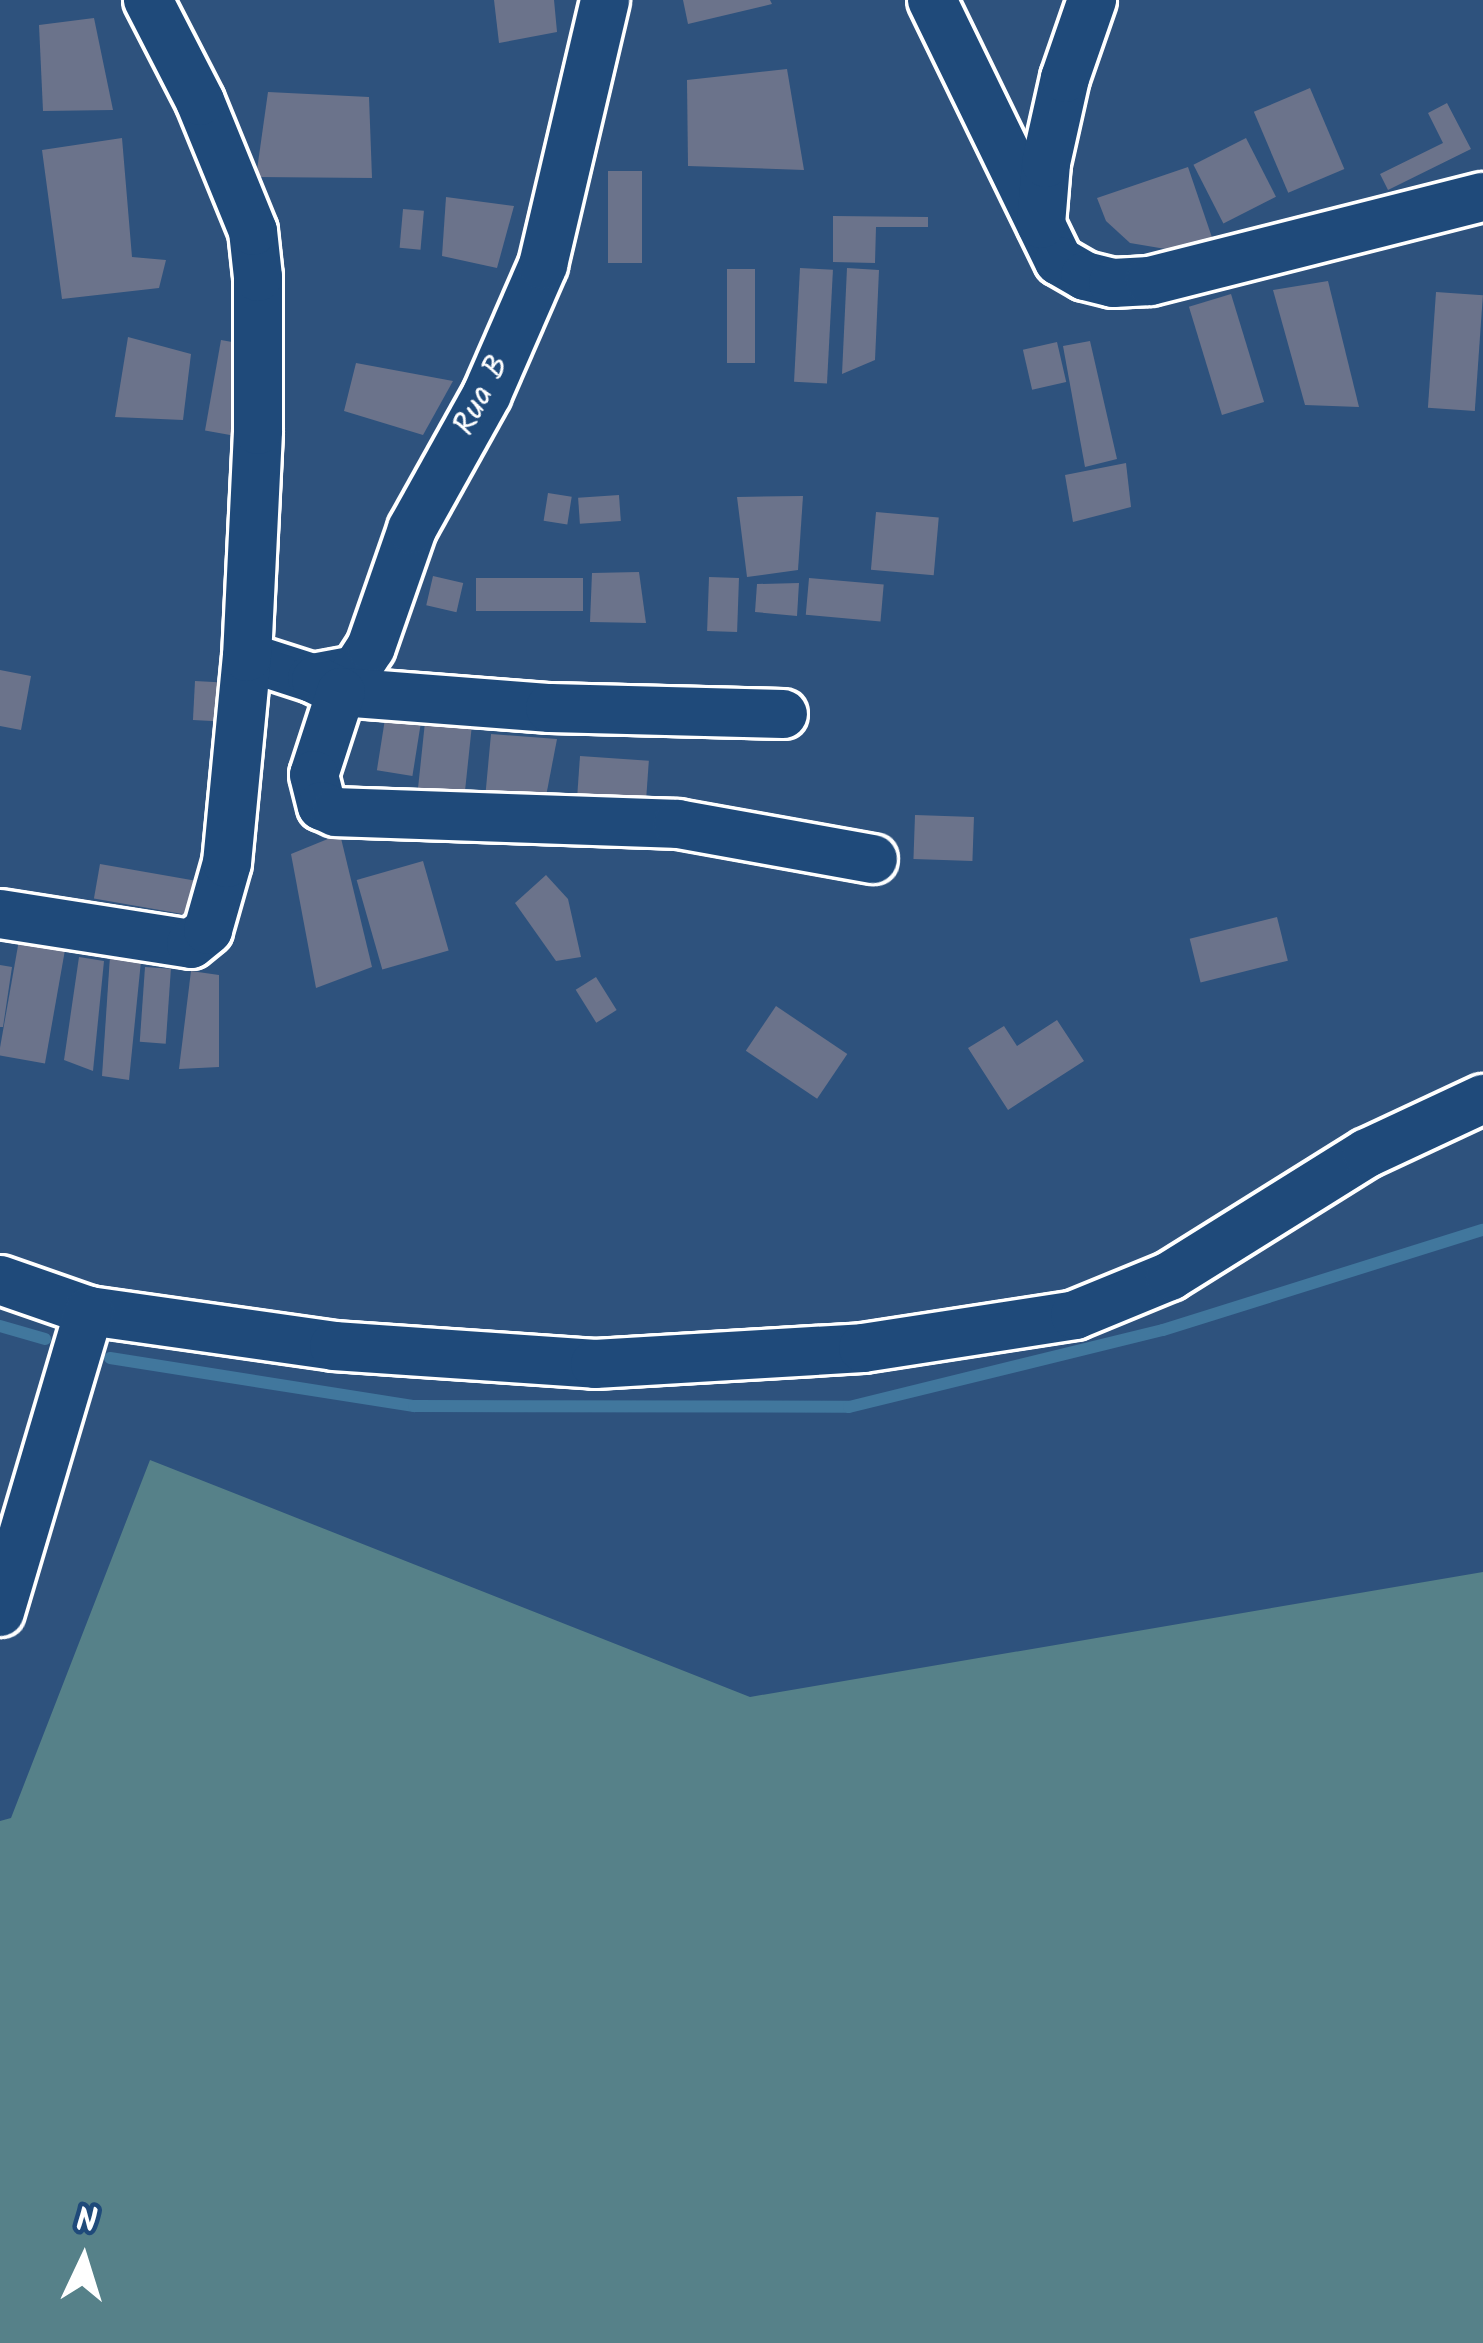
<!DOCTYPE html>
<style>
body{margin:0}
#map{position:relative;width:1483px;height:2343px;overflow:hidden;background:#2e527d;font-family:Kalam,sans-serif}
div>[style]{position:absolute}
.green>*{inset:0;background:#568189}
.stream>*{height:12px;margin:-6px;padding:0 6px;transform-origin:6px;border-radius:6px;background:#41779d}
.building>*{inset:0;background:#6b738b;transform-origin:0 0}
.roads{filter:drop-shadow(3px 0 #fff) drop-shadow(-3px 0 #fff) drop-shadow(0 3px #fff) drop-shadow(0 -3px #fff)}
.street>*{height:48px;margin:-24px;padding:0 24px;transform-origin:24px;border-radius:24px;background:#1f4a7a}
span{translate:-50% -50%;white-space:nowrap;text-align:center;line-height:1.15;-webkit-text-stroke:9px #1f4a7a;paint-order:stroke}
.street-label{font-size:33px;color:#fff}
.north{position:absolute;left:24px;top:2199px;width:120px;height:120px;-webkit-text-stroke:9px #1f4a7a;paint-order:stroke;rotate:4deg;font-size:33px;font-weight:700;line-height:48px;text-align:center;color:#fff}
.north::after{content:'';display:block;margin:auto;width:42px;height:54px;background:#fff;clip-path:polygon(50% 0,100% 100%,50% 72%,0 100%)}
</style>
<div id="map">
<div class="green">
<div style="clip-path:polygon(150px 1460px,750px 1697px,1483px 1572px,1483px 2343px,0 2343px,0 1821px,11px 1818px)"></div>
</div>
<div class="stream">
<div style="left:0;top:1326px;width:47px;rotate:16.1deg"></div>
<div style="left:110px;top:1358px;width:308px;rotate:9deg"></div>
<div style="left:414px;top:1406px;width:435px;rotate:0.1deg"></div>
<div style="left:849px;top:1407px;width:323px;rotate:-13.8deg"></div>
<div style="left:1163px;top:1330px;width:335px;rotate:-17.4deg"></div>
</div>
<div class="building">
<div style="clip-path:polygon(494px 0,554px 0,557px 32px,499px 43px)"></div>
<div style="clip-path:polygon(683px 0,770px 0,772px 4px,688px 24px)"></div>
<div style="clip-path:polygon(94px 18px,113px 110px,43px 111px,39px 25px)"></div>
<div style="clip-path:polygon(787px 69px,804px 170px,688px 166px,687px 80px)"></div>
<div style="left:1310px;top:88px;width:88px;height:61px;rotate:67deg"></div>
<div style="clip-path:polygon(268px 92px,369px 97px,372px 178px,256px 177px)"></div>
<div style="clip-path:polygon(1447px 103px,1471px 149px,1388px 190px,1380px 174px,1443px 143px,1428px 113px)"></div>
<div style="clip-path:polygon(122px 138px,132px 257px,166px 260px,159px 288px,62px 299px,42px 150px)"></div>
<div style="left:1246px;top:138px;width:66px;height:59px;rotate:63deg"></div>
<div style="clip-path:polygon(1188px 167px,1219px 258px,1130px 243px,1106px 221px,1097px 198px)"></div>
<div style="left:608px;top:171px;width:34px;height:92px"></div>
<div style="clip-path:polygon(446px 197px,514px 206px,497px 268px,442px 256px)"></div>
<div style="left:403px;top:209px;width:21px;height:39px;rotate:5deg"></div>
<div style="clip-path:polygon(833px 216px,928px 217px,928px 227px,876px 227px,875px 263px,833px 262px)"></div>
<div style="left:800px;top:268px;width:33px;height:114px;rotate:3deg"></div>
<div style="clip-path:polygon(847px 268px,879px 270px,875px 360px,842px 374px)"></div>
<div style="left:727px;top:269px;width:28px;height:94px"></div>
<div style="clip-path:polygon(1328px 281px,1359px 407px,1305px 405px,1273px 290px)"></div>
<div style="left:1436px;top:292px;width:47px;height:116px;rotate:4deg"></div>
<div style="left:1231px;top:294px;width:113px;height:44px;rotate:73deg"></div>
<div style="clip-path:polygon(128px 337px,191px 354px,183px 420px,115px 417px)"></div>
<div style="left:221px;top:340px;width:34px;height:92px;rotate:10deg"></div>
<div style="clip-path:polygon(1090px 341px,1117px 459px,1085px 467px,1063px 346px)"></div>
<div style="left:1057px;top:342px;width:41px;height:35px;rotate:77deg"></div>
<div style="clip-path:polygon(356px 363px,453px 381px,423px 435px,344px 411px)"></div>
<div style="clip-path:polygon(1126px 463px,1131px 507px,1073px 522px,1065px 475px)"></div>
<div style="left:548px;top:493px;width:24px;height:28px;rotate:9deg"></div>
<div style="left:619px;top:495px;width:26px;height:41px;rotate:86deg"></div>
<div style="clip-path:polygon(803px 496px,798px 570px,747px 577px,737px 497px)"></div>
<div style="left:876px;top:512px;width:63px;height:58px;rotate:5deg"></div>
<div style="clip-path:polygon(639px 572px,646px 623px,590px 622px,592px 573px)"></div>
<div style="left:433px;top:576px;width:31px;height:30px;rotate:13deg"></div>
<div style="left:709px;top:577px;width:30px;height:54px;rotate:2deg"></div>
<div style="left:583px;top:578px;width:33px;height:107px;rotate:90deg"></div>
<div style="left:809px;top:578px;width:75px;height:37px;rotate:5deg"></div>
<div style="clip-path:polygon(799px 583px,797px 616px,755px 612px,757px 584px)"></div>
<div style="clip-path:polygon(0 670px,31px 676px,21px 730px,0 726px)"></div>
<div style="left:195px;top:681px;width:42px;height:39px;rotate:3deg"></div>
<div style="left:385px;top:719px;width:36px;height:52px;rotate:9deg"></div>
<div style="left:425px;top:722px;width:47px;height:70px;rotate:6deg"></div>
<div style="clip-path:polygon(491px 734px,557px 739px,543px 812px,485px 799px)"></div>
<div style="left:580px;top:756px;width:69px;height:40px;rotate:4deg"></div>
<div style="left:915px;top:815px;width:59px;height:44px;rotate:2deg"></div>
<div style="clip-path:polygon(340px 834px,372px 967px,316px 988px,291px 854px)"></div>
<div style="left:423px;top:861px;width:93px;height:69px;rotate:74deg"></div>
<div style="left:100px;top:864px;width:113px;height:35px;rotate:10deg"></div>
<div style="clip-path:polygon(546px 875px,568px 899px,581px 957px,556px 961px,515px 903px)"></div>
<div style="left:1277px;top:917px;width:45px;height:90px;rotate:76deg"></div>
<div style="left:19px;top:940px;width:47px;height:117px;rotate:10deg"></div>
<div style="clip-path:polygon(110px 956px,141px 961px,129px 1080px,102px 1076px)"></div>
<div style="clip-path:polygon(79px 957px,104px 961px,93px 1071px,64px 1060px)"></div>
<div style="clip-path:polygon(0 965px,12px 967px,3px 1027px,0 1027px)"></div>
<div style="left:145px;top:967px;width:26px;height:75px;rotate:4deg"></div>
<div style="clip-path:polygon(191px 971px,219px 975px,219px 1067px,179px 1069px)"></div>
<div style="left:596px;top:977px;width:39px;height:24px;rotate:58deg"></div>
<div style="left:776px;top:1006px;width:86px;height:54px;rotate:34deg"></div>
<div style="clip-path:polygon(1057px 1020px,1084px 1061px,1008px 1110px,968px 1048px,1004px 1026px,1017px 1046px)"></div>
</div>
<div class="roads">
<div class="street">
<div style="left:932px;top:0;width:290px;rotate:64.1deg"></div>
<div style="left:1059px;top:261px;width:30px;rotate:30deg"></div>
<div style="left:1085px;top:276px;width:29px;rotate:14deg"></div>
<div style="left:1113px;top:283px;width:37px;rotate:-3deg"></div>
<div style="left:1150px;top:281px;width:343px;rotate:-14.2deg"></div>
<div style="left:1041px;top:224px;width:61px;rotate:-85.3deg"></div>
<div style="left:1046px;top:163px;width:87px;rotate:-77.4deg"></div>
<div style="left:1065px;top:78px;width:83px;rotate:-70.9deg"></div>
<div style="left:247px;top:657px;width:68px;rotate:17.9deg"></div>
<div style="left:312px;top:678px;width:45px;rotate:-10.3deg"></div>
<div style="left:356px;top:670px;width:27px;rotate:-57deg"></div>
<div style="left:371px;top:647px;width:125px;rotate:-70.8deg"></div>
<div style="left:412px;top:529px;width:154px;rotate:-60.9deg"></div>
<div style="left:487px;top:394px;width:141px;rotate:-66.5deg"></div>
<div style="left:543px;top:265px;width:272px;rotate:-76.8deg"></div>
<div style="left:316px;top:680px;width:28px;rotate:26deg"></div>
<div style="left:341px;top:692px;width:210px;rotate:4.4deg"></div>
<div style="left:550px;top:708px;width:233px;rotate:1.5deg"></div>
<div style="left:341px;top:692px;width:87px;rotate:108deg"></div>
<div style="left:314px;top:775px;width:32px;rotate:76deg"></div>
<div style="left:322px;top:806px;width:15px;rotate:23deg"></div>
<div style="left:336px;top:812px;width:342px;rotate:2deg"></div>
<div style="left:678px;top:824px;width:198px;rotate:10.2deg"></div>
<div style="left:0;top:914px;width:193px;rotate:8.9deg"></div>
<div style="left:191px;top:944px;width:22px;rotate:-39deg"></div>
<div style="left:208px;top:930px;width:70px;rotate:-74.2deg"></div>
<div style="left:227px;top:863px;width:207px;rotate:-84.5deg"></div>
<div style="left:247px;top:657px;width:227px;rotate:-87.2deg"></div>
<div style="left:258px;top:430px;width:153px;rotate:-90deg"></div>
<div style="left:258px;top:277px;width:46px;rotate:-96.2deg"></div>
<div style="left:253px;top:231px;width:140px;rotate:-112.2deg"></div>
<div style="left:200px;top:101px;width:114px;rotate:-117.2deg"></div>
<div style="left:0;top:1280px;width:94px;rotate:19.2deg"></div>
<div style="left:89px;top:1311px;width:247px;rotate:8.1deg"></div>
<div style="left:334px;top:1346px;width:262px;rotate:3.9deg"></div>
<div style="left:595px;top:1364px;width:268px;rotate:-3.4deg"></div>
<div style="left:863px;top:1348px;width:215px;rotate:-8.8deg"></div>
<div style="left:1075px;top:1315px;width:103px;rotate:-22.3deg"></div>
<div style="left:1170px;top:1276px;width:232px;rotate:-32deg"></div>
<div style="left:1367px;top:1153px;width:128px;rotate:-25deg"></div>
<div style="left:0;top:1612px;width:314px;rotate:-73.5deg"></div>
</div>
</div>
<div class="street-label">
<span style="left:483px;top:396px;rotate:-63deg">Rua B</span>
</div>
<div class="north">N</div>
</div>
